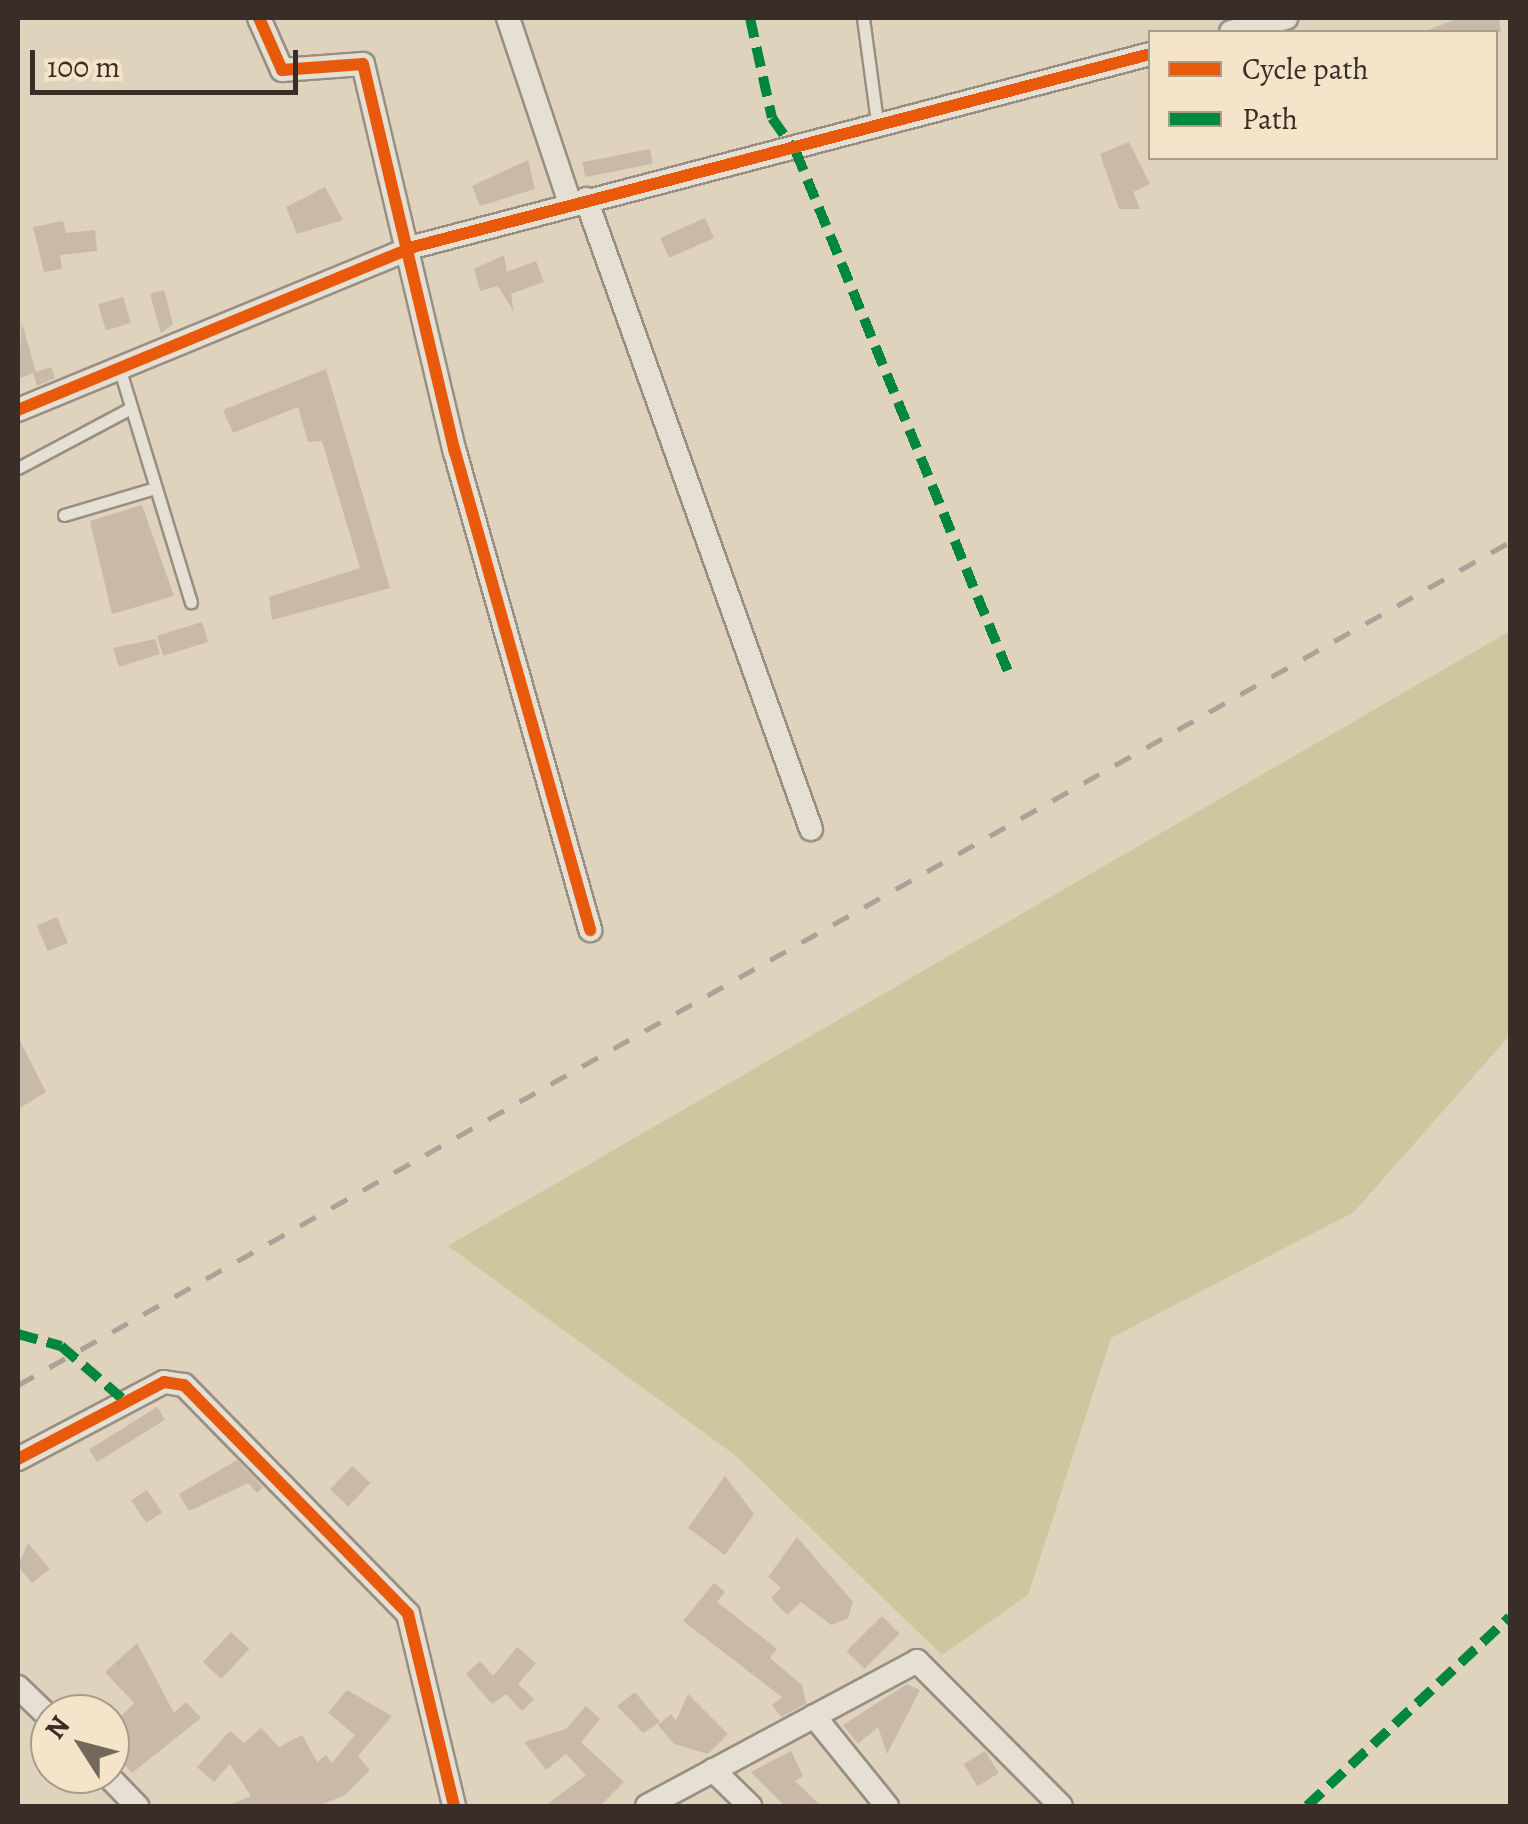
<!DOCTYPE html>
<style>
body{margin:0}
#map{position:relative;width:1528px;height:1824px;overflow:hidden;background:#dfd3bd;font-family:Alegreya,serif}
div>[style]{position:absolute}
.green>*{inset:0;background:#cec69e}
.building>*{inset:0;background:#c9b9a8;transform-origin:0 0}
.roads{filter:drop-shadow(2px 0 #988f82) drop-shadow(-2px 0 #988f82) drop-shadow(0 2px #988f82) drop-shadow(0 -2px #988f82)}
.lane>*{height:11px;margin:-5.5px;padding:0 5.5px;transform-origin:5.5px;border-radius:5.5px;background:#e5dfd4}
.street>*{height:22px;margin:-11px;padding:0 11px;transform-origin:11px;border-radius:11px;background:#e5dfd4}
.rail>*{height:5px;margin-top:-2.5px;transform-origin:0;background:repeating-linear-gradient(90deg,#a9a399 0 18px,transparent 0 36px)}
.quiet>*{height:10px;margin-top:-5px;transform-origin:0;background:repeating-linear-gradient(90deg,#00873e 0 20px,transparent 0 30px)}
.cycleway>*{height:12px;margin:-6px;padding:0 6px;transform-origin:6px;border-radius:6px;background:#e8590c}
span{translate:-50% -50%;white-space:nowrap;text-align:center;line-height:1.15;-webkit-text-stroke:9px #f4e5ca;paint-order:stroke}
.frame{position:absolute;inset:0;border:20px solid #392e27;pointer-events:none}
.legend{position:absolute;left:1148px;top:30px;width:350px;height:130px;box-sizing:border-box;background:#f4e5ca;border:2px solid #a99c89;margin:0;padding:12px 18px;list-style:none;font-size:30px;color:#392e27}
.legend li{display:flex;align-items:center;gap:20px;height:50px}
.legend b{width:50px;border:2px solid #a99c89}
.north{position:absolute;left:30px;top:1694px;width:100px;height:100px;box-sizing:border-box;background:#f4e5ca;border:2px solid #a99c89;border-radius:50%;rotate:306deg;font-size:28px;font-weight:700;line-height:40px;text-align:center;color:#392e27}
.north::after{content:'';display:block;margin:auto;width:35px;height:45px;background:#73685c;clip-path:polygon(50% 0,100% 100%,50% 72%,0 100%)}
.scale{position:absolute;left:30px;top:50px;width:268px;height:45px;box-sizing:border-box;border:5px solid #392e27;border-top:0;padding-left:12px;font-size:30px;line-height:35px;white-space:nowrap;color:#392e27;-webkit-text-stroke:8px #f4e5ca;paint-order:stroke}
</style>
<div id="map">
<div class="green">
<div style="clip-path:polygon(1510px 631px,1510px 1035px,1354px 1212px,1111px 1338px,1028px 1595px,942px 1655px,735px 1455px,448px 1246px)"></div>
</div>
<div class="building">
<div style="clip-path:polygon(1459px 18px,1499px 18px,1501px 32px,1423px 32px)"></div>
<div style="clip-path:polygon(1129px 142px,1150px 184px,1133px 192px,1140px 209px,1119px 209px,1100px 154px)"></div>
<div style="left:650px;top:149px;width:15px;height:69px;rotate:79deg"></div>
<div style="clip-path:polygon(528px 160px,535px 189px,480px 206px,472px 186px)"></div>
<div style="clip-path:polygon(325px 187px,343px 220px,297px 234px,286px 207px)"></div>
<div style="left:705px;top:218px;width:22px;height:49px;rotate:66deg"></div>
<div style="clip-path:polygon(63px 221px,66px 233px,95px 230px,97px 251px,60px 255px,62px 269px,44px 272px,33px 227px)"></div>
<div style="clip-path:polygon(504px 255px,507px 272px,536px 261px,544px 282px,511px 294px,514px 312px,498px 286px,480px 291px,474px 269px)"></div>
<div style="clip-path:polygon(164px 290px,173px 324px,161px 333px,150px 294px)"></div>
<div style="left:123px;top:297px;width:27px;height:26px;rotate:73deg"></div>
<div style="clip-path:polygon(22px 323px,36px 372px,51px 367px,55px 378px,37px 386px,33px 373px,18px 379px)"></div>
<div style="clip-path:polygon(326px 369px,390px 588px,272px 620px,269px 597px,360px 568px,322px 441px,308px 442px,298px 407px,233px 433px,223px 410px)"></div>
<div style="clip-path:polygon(142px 505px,174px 596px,112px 614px,90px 521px)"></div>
<div style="left:202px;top:622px;width:21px;height:47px;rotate:73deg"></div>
<div style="clip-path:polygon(155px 639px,160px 654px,119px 667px,113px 648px)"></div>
<div style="left:57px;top:917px;width:28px;height:22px;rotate:67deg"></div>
<div style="clip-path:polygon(18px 1037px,46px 1092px,18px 1109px)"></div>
<div style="left:157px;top:1407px;width:15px;height:80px;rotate:58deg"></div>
<div style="clip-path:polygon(237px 1460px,263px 1487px,257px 1493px,248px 1483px,189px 1511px,179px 1494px)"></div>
<div style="left:352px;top:1466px;width:25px;height:32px;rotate:43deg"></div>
<div style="clip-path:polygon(725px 1476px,754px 1514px,725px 1555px,688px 1528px)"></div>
<div style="left:147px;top:1490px;width:27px;height:19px;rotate:56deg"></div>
<div style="clip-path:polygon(797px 1537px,853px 1602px,848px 1618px,831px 1625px,801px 1602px,787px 1615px,771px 1598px,781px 1588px,768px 1577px)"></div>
<div style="clip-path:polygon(28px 1543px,50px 1569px,32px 1583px,18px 1566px)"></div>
<div style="clip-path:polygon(714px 1583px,725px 1592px,717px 1602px,777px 1649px,770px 1658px,802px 1685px,806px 1704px,781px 1717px,772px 1705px,782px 1697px,683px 1621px)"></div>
<div style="left:882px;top:1616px;width:25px;height:50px;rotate:45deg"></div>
<div style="left:231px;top:1632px;width:25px;height:41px;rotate:43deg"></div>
<div style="clip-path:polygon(137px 1643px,174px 1713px,186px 1702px,201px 1718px,132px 1773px,110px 1750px,110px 1727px,134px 1703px,105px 1672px)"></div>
<div style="clip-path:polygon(517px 1647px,536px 1663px,518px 1684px,534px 1699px,522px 1711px,506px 1694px,492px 1704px,466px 1674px,480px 1661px,493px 1676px)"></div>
<div style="clip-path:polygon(907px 1684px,920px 1690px,887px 1754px,878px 1727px,858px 1744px,843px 1725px)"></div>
<div style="clip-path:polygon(347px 1690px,392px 1716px,358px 1756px,370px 1770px,345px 1795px,319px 1806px,227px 1806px,251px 1796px,230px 1764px,214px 1782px,197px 1767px,230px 1731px,244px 1743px,261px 1728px,279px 1747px,302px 1735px,317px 1762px,326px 1755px,332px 1763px,355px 1735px,328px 1713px)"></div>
<div style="clip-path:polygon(635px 1692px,660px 1722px,643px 1733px,617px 1706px)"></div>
<div style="clip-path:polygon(688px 1694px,728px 1734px,708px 1754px,674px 1744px,658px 1725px,671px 1714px,676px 1721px)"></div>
<div style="clip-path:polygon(586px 1706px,600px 1719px,581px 1742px,624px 1782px,600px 1806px,545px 1806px,586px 1775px,566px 1754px,546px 1770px,524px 1742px,566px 1729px)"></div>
<div style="clip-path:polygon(791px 1751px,803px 1776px,795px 1781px,821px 1806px,785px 1806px,751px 1772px)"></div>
<div style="left:985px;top:1751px;width:26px;height:25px;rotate:58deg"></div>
</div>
<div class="roads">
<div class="lane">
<div style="left:863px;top:18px;width:112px;rotate:82.3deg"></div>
<div style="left:119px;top:367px;width:246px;rotate:73deg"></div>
<div style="left:18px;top:468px;width:128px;rotate:-28deg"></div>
<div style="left:64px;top:515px;width:95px;rotate:-16.5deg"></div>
</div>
<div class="street">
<div style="left:259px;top:18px;width:57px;rotate:66.1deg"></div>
<div style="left:282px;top:70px;width:81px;rotate:-4.2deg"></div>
<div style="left:363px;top:64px;width:399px;rotate:76.7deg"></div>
<div style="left:455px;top:452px;width:497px;rotate:74.2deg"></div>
<div style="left:508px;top:18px;width:195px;rotate:71.5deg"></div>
<div style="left:1231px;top:32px;width:57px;rotate:-14.3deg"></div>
<div style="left:586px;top:199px;width:669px;rotate:70.35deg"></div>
<div style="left:18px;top:410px;width:427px;rotate:-22.4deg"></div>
<div style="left:413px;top:247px;width:762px;rotate:-14.67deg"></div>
<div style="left:18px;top:1459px;width:165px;rotate:-27.8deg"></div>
<div style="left:164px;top:1382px;width:20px;rotate:9deg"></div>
<div style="left:184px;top:1385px;width:320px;rotate:45.6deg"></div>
<div style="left:408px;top:1614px;width:197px;rotate:76.5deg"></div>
<div style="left:18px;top:1687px;width:45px;rotate:44.1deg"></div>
<div style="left:814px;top:1716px;width:116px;rotate:51deg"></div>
<div style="left:713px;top:1770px;width:52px;rotate:44.2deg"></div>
<div style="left:106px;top:1774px;width:45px;rotate:45.9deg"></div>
<div style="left:647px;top:1806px;width:306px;rotate:-28.2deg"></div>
<div style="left:917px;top:1661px;width:204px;rotate:45.2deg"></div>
</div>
</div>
<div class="rail">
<div style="left:18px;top:1385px;width:1714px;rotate:-29.47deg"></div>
</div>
<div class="quiet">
<div style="left:750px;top:18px;width:102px;rotate:77.6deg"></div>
<div style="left:772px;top:118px;width:42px;rotate:54.8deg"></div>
<div style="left:796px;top:152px;width:564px;rotate:67.8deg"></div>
<div style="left:18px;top:1334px;width:45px;rotate:15.6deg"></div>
<div style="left:61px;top:1346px;width:86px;rotate:40.7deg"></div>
<div style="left:1307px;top:1806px;width:277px;rotate:-43deg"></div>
</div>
<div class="cycleway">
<div style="left:259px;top:18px;width:57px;rotate:66.1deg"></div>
<div style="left:282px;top:70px;width:81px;rotate:-4.2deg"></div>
<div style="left:363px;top:64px;width:399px;rotate:76.7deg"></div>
<div style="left:455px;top:452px;width:497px;rotate:74.2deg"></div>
<div style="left:18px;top:410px;width:427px;rotate:-22.4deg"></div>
<div style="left:413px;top:247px;width:762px;rotate:-14.67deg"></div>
<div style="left:18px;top:1459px;width:165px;rotate:-27.8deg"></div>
<div style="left:164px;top:1382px;width:20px;rotate:9deg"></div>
<div style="left:184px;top:1385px;width:320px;rotate:45.6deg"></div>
<div style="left:408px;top:1614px;width:197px;rotate:76.5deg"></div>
</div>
<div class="frame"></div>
<ul class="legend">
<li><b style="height:12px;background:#e8590c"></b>Cycle path</li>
<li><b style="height:12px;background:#00873e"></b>Path</li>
</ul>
<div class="north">N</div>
<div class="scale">100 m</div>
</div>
